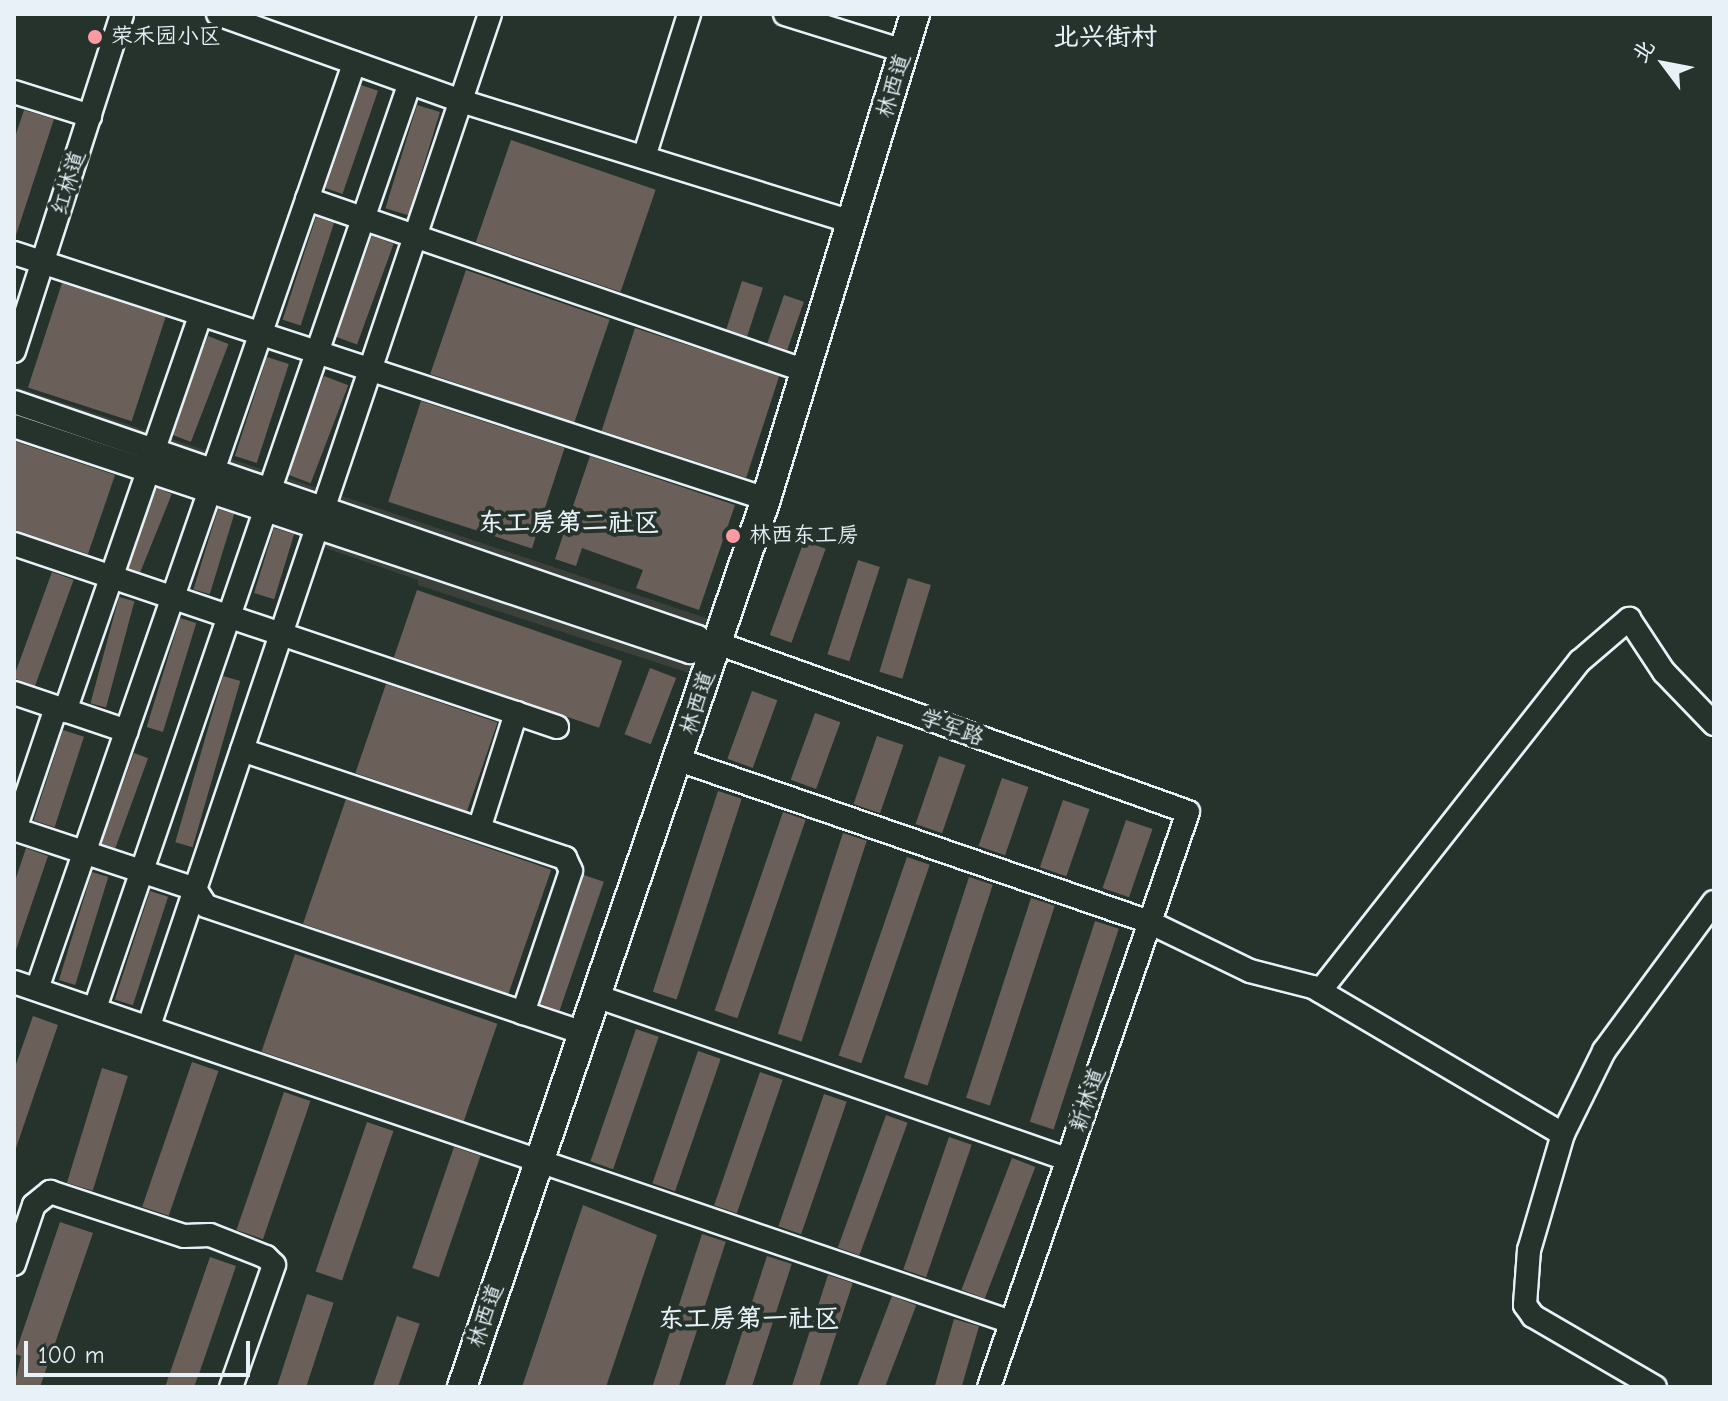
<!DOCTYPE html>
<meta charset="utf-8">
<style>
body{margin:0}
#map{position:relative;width:1728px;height:1401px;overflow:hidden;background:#26332d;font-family:"Comic Neue","LXGW WenKai TC",sans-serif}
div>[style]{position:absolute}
.built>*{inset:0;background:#3b403a}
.building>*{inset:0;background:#6b5f59;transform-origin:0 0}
.roads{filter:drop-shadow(2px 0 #e8f1f8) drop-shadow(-2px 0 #e8f1f8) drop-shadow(0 2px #e8f1f8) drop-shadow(0 -2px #e8f1f8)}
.minor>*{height:22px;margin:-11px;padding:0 11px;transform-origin:11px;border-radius:11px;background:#26332d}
.major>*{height:28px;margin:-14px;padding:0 14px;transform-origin:14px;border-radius:14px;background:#26332d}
.dots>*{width:22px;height:22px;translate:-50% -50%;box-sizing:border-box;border:4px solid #26332d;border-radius:50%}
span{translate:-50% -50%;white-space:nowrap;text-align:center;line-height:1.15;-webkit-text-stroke:8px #26332d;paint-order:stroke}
.poi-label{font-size:22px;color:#e8f1f8}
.left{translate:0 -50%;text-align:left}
.street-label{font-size:22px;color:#e8f1f8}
.quarter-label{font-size:26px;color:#e8f1f8;font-weight:700}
.frame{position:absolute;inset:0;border:16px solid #e8f1f8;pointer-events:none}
.north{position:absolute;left:1624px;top:24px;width:80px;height:80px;-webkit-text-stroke:6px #26332d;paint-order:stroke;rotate:302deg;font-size:22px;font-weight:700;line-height:32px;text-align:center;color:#e8f1f8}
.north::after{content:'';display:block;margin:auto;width:28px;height:36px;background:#e8f1f8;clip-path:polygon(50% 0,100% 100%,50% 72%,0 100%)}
.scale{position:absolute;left:24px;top:1341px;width:226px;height:36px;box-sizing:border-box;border:4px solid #e8f1f8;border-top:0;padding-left:10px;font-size:24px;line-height:28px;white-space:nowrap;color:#e8f1f8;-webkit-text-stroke:6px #26332d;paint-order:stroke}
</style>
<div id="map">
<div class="built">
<div style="clip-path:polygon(16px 387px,709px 619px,692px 674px,418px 585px,418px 580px,314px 544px,320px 528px,14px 427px)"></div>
</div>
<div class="building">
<div style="left:361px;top:85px;width:18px;height:109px;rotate:19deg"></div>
<div style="left:417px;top:105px;width:24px;height:108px;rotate:17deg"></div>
<div style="clip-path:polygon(24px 110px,54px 119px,16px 235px,14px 140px)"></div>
<div style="left:511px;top:140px;width:153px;height:108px;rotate:19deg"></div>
<div style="left:316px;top:217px;width:19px;height:108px;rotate:18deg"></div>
<div style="left:372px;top:236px;width:23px;height:107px;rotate:20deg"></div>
<div style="left:466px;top:270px;width:152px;height:110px;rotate:19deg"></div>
<div style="left:742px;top:281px;width:22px;height:51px;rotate:18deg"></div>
<div style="left:62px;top:283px;width:109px;height:110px;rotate:18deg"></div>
<div style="left:784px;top:295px;width:21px;height:51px;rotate:19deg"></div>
<div style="left:635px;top:328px;width:152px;height:108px;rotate:18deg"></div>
<div style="left:208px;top:336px;width:22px;height:105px;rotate:21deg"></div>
<div style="left:267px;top:357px;width:23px;height:104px;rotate:18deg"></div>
<div style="left:324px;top:376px;width:26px;height:105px;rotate:21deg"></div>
<div style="left:421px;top:401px;width:151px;height:106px;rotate:18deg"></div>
<div style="clip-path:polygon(14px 441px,115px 475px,88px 554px,14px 530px)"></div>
<div style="clip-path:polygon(590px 456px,735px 505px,699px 610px,636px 588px,643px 570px,582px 548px,576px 566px,555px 559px)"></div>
<div style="left:157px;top:488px;width:16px;height:85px;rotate:22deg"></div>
<div style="left:218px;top:509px;width:17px;height:84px;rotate:17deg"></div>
<div style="left:274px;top:528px;width:21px;height:68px;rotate:17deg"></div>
<div style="left:804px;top:541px;width:23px;height:100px;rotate:20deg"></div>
<div style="left:858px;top:560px;width:23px;height:99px;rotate:18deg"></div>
<div style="left:52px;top:572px;width:23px;height:113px;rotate:20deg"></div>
<div style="left:908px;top:578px;width:24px;height:98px;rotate:17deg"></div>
<div style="left:417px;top:590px;width:217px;height:71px;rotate:19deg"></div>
<div style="left:119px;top:597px;width:16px;height:110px;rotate:15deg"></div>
<div style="left:180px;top:618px;width:17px;height:114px;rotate:17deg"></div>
<div style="left:650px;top:668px;width:28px;height:71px;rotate:21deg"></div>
<div style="left:223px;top:676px;width:18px;height:173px;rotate:16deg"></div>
<div style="left:386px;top:684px;width:118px;height:94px;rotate:19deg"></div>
<div style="left:752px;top:691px;width:27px;height:72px;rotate:20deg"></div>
<div style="left:815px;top:713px;width:27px;height:71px;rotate:20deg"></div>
<div style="left:63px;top:730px;width:22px;height:95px;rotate:18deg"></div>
<div style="left:877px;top:736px;width:28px;height:72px;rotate:19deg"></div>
<div style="left:134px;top:753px;width:15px;height:96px;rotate:20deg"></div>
<div style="left:939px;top:756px;width:28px;height:72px;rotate:19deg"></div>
<div style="left:1002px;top:778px;width:28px;height:72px;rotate:19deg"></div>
<div style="left:718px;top:791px;width:25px;height:211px;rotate:18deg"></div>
<div style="left:346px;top:799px;width:217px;height:132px;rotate:19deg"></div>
<div style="left:1063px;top:800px;width:28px;height:71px;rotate:19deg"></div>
<div style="left:783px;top:812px;width:24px;height:210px;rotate:19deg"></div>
<div style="left:1126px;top:820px;width:28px;height:72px;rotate:19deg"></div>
<div style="left:843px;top:833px;width:25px;height:211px;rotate:18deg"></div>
<div style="clip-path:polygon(26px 848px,48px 856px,16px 950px,14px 884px)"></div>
<div style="left:907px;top:857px;width:24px;height:210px;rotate:19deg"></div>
<div style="left:92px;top:872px;width:17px;height:113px;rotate:17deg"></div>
<div style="left:584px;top:875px;width:21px;height:136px;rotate:19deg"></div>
<div style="left:969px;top:877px;width:25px;height:211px;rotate:18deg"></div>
<div style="left:150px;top:891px;width:19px;height:114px;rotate:18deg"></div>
<div style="left:1031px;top:898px;width:25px;height:210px;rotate:18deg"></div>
<div style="left:1095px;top:921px;width:25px;height:211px;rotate:18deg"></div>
<div style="left:295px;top:954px;width:214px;height:103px;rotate:19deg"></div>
<div style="clip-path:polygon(33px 1016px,58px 1025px,16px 1148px,14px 1070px)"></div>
<div style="left:636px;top:1029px;width:24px;height:140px;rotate:19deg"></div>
<div style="left:698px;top:1051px;width:24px;height:140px;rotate:19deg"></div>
<div style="left:192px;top:1062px;width:28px;height:153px;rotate:19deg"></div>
<div style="left:102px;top:1068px;width:27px;height:120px;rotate:17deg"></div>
<div style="left:760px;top:1072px;width:24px;height:141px;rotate:19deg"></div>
<div style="left:284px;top:1092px;width:28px;height:146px;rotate:19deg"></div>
<div style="left:824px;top:1094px;width:24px;height:140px;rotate:19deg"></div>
<div style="left:886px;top:1115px;width:23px;height:141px;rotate:20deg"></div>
<div style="left:367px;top:1122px;width:28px;height:158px;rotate:19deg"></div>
<div style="left:949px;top:1137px;width:24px;height:140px;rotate:19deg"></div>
<div style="left:454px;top:1147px;width:28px;height:128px;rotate:19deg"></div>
<div style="left:1012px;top:1158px;width:25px;height:141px;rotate:21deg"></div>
<div style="clip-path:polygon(583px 1205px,657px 1235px,606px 1387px,522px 1387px)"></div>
<div style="clip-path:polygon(60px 1222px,93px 1233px,40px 1387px,14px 1387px,21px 1356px,15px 1354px)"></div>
<div style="left:702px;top:1234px;width:25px;height:161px;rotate:18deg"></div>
<div style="left:767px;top:1256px;width:26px;height:138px;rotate:18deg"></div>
<div style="clip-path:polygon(210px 1257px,236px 1266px,200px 1371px,194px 1387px,165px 1387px)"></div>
<div style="left:828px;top:1275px;width:26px;height:118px;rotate:18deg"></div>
<div style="left:307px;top:1294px;width:28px;height:98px;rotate:18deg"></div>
<div style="left:892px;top:1296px;width:26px;height:96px;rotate:21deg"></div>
<div style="left:397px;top:1316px;width:24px;height:75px;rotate:19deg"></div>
<div style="left:954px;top:1319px;width:26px;height:71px;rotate:16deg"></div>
</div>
<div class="roads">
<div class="minor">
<div style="left:218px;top:14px;width:258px;rotate:19.7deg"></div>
<div style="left:461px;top:101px;width:410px;rotate:17.2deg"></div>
<div style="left:785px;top:14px;width:125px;rotate:17.3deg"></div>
<div style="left:14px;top:92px;width:80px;rotate:17.5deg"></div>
<div style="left:644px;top:157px;width:150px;rotate:-72.5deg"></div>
<div style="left:307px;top:199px;width:528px;rotate:19.02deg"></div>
<div style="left:14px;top:253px;width:791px;rotate:18.11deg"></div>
<div style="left:14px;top:351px;width:354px;rotate:-72.2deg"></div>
<div style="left:14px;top:402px;width:723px;rotate:18.96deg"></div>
<div style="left:698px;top:637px;width:9px;rotate:69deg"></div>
<div style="left:701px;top:645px;width:16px;rotate:-7deg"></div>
<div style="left:717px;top:643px;width:500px;rotate:19.74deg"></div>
<div style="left:1188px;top:812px;width:608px;rotate:109.09deg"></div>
<div style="left:14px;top:426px;width:713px;rotate:18.49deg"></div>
<div style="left:690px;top:652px;width:13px;rotate:-32deg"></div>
<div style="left:154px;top:449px;width:141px;rotate:-70.9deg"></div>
<div style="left:213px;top:471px;width:432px;rotate:-70.9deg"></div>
<div style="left:270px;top:489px;width:429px;rotate:-71deg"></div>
<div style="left:14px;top:544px;width:573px;rotate:18.62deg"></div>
<div style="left:14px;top:693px;width:119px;rotate:18.6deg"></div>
<div style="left:65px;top:711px;width:254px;rotate:-70.9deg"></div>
<div style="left:242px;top:750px;width:341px;rotate:18.5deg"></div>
<div style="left:565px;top:858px;width:14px;rotate:65deg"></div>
<div style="left:571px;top:871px;width:150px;rotate:108.7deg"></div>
<div style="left:679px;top:760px;width:497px;rotate:19deg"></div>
<div style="left:1149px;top:922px;width:112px;rotate:25.9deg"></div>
<div style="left:1250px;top:971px;width:65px;rotate:14.3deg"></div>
<div style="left:1313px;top:987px;width:290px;rotate:30.5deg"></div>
<div style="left:1563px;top:1134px;width:121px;rotate:106.3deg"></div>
<div style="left:1529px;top:1250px;width:55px;rotate:94.2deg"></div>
<div style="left:1525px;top:1305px;width:14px;rotate:54deg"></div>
<div style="left:1533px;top:1316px;width:141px;rotate:30.2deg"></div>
<div style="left:14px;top:829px;width:191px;rotate:18.3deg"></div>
<div style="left:195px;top:889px;width:20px;rotate:57deg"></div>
<div style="left:206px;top:906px;width:398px;rotate:18.6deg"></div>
<div style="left:15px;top:829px;width:128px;rotate:-71.3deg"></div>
<div style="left:479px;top:829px;width:122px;rotate:-72.3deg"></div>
<div style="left:14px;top:982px;width:1053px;rotate:18.83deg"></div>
<div style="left:37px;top:989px;width:528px;rotate:-70.88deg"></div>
<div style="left:1320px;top:991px;width:420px;rotate:-51.8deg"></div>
<div style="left:1580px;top:661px;width:65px;rotate:-40.6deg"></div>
<div style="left:1629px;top:619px;width:64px;rotate:56.6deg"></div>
<div style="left:1664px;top:672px;width:72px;rotate:46.1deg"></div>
<div style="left:596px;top:996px;width:499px;rotate:19.1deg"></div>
<div style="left:95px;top:1008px;width:528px;rotate:-71.12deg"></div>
<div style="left:149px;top:1026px;width:1068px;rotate:-71.38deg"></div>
<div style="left:1563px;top:1134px;width:93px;rotate:-63.7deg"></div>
<div style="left:1604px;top:1051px;width:185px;rotate:-53.6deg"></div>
<div style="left:14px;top:1264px;width:62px;rotate:-71.3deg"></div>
<div style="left:34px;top:1205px;width:21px;rotate:-39deg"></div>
<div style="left:50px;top:1192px;width:141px;rotate:18.2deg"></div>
<div style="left:184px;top:1236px;width:26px;rotate:-2deg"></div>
<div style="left:210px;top:1235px;width:60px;rotate:21.4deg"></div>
<div style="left:266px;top:1257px;width:11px;rotate:45deg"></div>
<div style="left:274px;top:1265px;width:129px;rotate:109.4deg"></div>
</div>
<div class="major">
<div style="left:462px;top:1387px;width:939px;rotate:-71.1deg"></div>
<div style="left:766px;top:499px;width:507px;rotate:-72.92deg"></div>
</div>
</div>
<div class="dots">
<div style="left:95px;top:37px;background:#ff9aa2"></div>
<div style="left:733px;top:536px;background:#ff9aa2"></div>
</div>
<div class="poi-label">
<span class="left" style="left:111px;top:37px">荣禾园小区</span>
<span class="left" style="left:749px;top:536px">林西东工房</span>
</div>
<div class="street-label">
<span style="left:894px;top:86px;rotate:-73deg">林西道</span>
<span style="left:69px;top:183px;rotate:-73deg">红林道</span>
<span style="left:698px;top:703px;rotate:-72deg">林西道</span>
<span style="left:952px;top:728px;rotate:20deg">学军路</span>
<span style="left:1088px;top:1100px;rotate:-71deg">新林道</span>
<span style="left:486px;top:1316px;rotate:-71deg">林西道</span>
</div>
<div class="quarter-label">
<span style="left:1105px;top:38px">北兴街村</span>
<span style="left:569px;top:524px">东工房第二社区</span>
<span style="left:749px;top:1320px">东工房第一社区</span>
</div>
<div class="frame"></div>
<div class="north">北</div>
<div class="scale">100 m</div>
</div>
